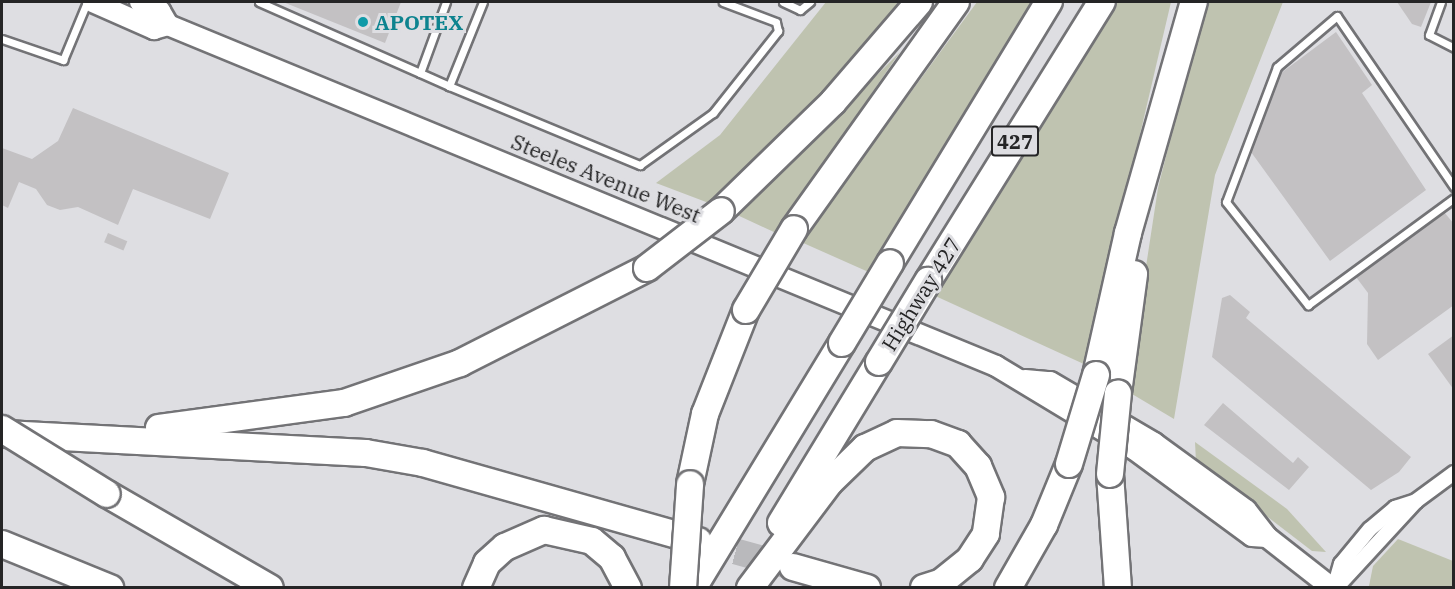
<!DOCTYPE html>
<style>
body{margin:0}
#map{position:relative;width:1455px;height:589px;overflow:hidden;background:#dedee2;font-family:"IBM Plex Serif",serif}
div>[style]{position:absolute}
.green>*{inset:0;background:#bfc3b0}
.building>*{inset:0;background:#c3c1c3;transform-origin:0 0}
.highway-tunnel>*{height:26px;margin-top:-13px;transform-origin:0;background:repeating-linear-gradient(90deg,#b9b9bc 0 26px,transparent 0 39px)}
.roads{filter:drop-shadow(2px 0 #737376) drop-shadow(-2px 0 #737376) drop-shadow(0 2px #737376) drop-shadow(0 -2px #737376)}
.lane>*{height:7px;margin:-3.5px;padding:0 3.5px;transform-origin:3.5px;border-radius:3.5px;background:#fff}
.street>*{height:14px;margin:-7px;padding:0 7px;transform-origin:7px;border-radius:7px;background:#fff}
.secondary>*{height:20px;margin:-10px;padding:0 10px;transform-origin:10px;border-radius:10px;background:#fff}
.highway>*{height:26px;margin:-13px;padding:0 13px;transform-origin:13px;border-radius:13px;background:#fff}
.bridges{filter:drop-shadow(2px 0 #737376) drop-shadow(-2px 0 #737376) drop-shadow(0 2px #737376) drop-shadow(0 -2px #737376)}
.highway-bridge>*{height:26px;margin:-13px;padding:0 13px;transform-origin:13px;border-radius:13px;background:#fff}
.dots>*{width:16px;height:16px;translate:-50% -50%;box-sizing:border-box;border:3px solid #dedee2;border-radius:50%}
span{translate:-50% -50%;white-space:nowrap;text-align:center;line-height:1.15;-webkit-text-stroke:6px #dedee2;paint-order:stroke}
.shield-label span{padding:2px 4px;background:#dedee2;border:2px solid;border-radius:4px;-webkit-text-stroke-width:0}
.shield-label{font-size:20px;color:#252526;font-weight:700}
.culture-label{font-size:21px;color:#0d838f;font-weight:700}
.left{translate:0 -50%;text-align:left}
.street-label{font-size:21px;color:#252526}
.frame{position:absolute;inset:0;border:3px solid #252526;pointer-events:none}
</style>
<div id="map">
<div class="green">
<div style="clip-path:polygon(826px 2px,906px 2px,824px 99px,714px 205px,656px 183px,720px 135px)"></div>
<div style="clip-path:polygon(977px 2px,1040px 2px,873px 274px,801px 242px)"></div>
<div style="clip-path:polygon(1110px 2px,1171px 2px,1086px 365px,931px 294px)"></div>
<div style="clip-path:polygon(1205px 2px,1283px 2px,1215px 175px,1174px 419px,1127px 391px,1158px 188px)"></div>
<div style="clip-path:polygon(900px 52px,776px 233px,735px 214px,841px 111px)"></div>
<div style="clip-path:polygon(1195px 442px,1287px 509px,1326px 552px,1312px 551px,1196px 462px)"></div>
<div style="clip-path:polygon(1398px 539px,1453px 561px,1453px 587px,1369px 586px,1373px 566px)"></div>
</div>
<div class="building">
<div style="clip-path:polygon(283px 2px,401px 2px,385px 43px)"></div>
<div style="clip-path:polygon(1397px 2px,1431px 2px,1421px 27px,1412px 24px)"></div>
<div style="clip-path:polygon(1336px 32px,1372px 85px,1362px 93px,1426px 190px,1330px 261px,1251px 152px,1281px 73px)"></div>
<div style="clip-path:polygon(73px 108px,229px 173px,210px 219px,133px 189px,118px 225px,78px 207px,60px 210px,47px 205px,36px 189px,19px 182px,8px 208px,2px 205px,2px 148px,32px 159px,58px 141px)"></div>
<div style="clip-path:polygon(1444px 212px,1454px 224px,1454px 305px,1378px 360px,1367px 344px,1368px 293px,1356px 277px)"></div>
<div style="left:108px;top:233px;width:21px;height:10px;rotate:23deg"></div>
<div style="clip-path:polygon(1230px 295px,1250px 312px,1246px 318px,1411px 457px,1399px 472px,1371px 490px,1212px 357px,1222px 298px)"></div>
<div style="clip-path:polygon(1454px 335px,1454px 390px,1428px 354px)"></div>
<div style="clip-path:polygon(1223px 403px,1293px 463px,1298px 457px,1309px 467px,1289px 490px,1204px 425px)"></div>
</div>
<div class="highway-tunnel">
<div style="left:698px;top:541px;width:94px;rotate:15.4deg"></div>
</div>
<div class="roads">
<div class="lane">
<div style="left:259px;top:2px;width:176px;rotate:23.8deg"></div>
<div style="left:420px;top:73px;width:76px;rotate:-69.9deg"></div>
<div style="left:483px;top:2px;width:91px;rotate:112deg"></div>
<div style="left:449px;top:86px;width:207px;rotate:22.5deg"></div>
<div style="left:640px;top:165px;width:90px;rotate:-35.5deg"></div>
<div style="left:713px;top:113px;width:105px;rotate:-51.6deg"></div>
<div style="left:778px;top:31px;width:9px;rotate:-103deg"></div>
<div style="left:776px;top:22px;width:57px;rotate:-159.3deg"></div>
<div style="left:783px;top:2px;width:19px;rotate:25deg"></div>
<div style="left:800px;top:10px;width:13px;rotate:-39deg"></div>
<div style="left:1441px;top:2px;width:35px;rotate:110deg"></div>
<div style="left:1429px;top:35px;width:28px;rotate:27deg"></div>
<div style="left:2px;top:39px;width:65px;rotate:19deg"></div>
<div style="left:63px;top:60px;width:63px;rotate:-67.5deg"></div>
<div style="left:420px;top:73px;width:32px;rotate:24deg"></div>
<div style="left:1454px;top:187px;width:207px;rotate:-124.4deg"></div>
<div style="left:1337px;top:16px;width:79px;rotate:139.6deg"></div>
<div style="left:1277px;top:67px;width:144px;rotate:110.7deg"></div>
<div style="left:1226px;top:202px;width:132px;rotate:51.5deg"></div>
<div style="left:1308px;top:305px;width:181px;rotate:-36.2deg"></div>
</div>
<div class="street">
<div style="left:1334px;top:588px;width:25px;rotate:-74deg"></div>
<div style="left:1341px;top:564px;width:45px;rotate:-50.4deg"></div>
<div style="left:1370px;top:529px;width:33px;rotate:-40deg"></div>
<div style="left:1395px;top:508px;width:22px;rotate:-18deg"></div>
<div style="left:1336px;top:588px;width:118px;rotate:-47.4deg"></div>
<div style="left:1416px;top:501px;width:47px;rotate:-36.4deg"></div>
</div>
<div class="secondary">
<div style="left:93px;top:2px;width:67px;rotate:23.9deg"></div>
<div style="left:154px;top:29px;width:15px;rotate:-16deg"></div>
<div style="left:168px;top:25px;width:895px;rotate:22.38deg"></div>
<div style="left:996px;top:366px;width:162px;rotate:31.1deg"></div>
<div style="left:1135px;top:450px;width:145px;rotate:36.3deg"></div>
<div style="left:1252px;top:536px;width:15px;rotate:4deg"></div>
<div style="left:140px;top:2px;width:22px;rotate:24deg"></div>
<div style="left:160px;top:11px;width:16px;rotate:60deg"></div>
<div style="left:1025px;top:380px;width:25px;rotate:5deg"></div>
<div style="left:1050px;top:382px;width:121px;rotate:30.4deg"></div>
<div style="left:1154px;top:443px;width:114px;rotate:36.1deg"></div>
<div style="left:1246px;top:510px;width:34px;rotate:52deg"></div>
<div style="left:1267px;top:537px;width:83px;rotate:38.1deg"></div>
</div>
<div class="highway">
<div style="left:721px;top:211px;width:156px;rotate:-44.2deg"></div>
<div style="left:833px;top:102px;width:132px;rotate:-49.3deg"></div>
<div style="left:794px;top:229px;width:279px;rotate:-54.5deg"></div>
<div style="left:890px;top:263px;width:306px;rotate:-58.7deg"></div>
<div style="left:928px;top:281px;width:329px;rotate:-58.1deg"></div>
<div style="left:1096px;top:375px;width:146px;rotate:-77.3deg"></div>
<div style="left:1128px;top:233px;width:240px;rotate:-74.1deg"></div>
<div style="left:1118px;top:393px;width:120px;rotate:-82.3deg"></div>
<div style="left:159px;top:428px;width:187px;rotate:-7.7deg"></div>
<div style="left:344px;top:403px;width:123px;rotate:-19deg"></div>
<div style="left:460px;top:363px;width:210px;rotate:-26.9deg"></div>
<div style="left:5px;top:434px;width:361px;rotate:3deg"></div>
<div style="left:366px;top:453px;width:58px;rotate:10deg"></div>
<div style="left:423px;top:463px;width:286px;rotate:15.8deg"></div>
<div style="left:1110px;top:474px;width:114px;rotate:86deg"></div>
<div style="left:690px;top:484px;width:72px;rotate:-77.9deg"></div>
<div style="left:705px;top:414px;width:112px;rotate:-68.5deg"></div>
<div style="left:107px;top:494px;width:188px;rotate:30deg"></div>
<div style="left:781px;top:523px;width:188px;rotate:-58.7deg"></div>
<div style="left:2px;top:544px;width:117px;rotate:22.2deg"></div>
<div style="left:793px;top:567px;width:77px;rotate:15.8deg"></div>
<div style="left:476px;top:588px;width:27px;rotate:-66deg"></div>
<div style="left:487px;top:563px;width:24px;rotate:-42deg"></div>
<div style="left:505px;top:547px;width:43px;rotate:-23.6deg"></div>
<div style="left:544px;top:530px;width:49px;rotate:12.9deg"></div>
<div style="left:592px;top:541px;width:26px;rotate:40deg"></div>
<div style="left:612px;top:558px;width:34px;rotate:62deg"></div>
<div style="left:693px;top:588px;width:287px;rotate:-58.7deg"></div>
<div style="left:750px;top:588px;width:133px;rotate:-53deg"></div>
<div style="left:830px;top:482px;width:49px;rotate:-44.2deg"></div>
<div style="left:865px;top:448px;width:35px;rotate:-25deg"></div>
<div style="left:897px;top:433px;width:34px;rotate:2deg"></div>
<div style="left:931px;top:434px;width:29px;rotate:20deg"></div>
<div style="left:958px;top:444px;width:30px;rotate:48deg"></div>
<div style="left:978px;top:466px;width:34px;rotate:67deg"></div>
<div style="left:991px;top:497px;width:37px;rotate:98deg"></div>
<div style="left:986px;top:534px;width:30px;rotate:123deg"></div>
<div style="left:970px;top:559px;width:36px;rotate:141deg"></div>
<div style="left:942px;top:582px;width:19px;rotate:162deg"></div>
<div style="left:1008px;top:588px;width:73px;rotate:-60.3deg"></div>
<div style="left:1044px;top:525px;width:66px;rotate:-67.7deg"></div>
</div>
</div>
<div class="bridges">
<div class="highway-bridge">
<div style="left:647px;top:268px;width:93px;rotate:-37.6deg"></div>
<div style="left:746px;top:310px;width:94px;rotate:-59.3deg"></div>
<div style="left:842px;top:343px;width:93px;rotate:-59deg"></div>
<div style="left:879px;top:362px;width:95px;rotate:-58.8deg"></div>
<div style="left:2px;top:429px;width:123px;rotate:31.8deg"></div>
<div style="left:1069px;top:464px;width:93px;rotate:-73.1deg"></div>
<div style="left:1110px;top:474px;width:81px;rotate:-84.4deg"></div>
<div style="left:683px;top:588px;width:104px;rotate:-86.1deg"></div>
</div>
</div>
<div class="dots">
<div style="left:363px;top:22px;background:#0f9aa8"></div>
</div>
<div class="shield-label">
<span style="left:1015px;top:141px">427</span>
</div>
<div class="culture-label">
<span class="left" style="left:375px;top:22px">APOTEX</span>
</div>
<div class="street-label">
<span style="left:606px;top:178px;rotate:22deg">Steeles Avenue West</span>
<span style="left:921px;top:294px;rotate:-58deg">Highway 427</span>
</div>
<div class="frame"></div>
</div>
